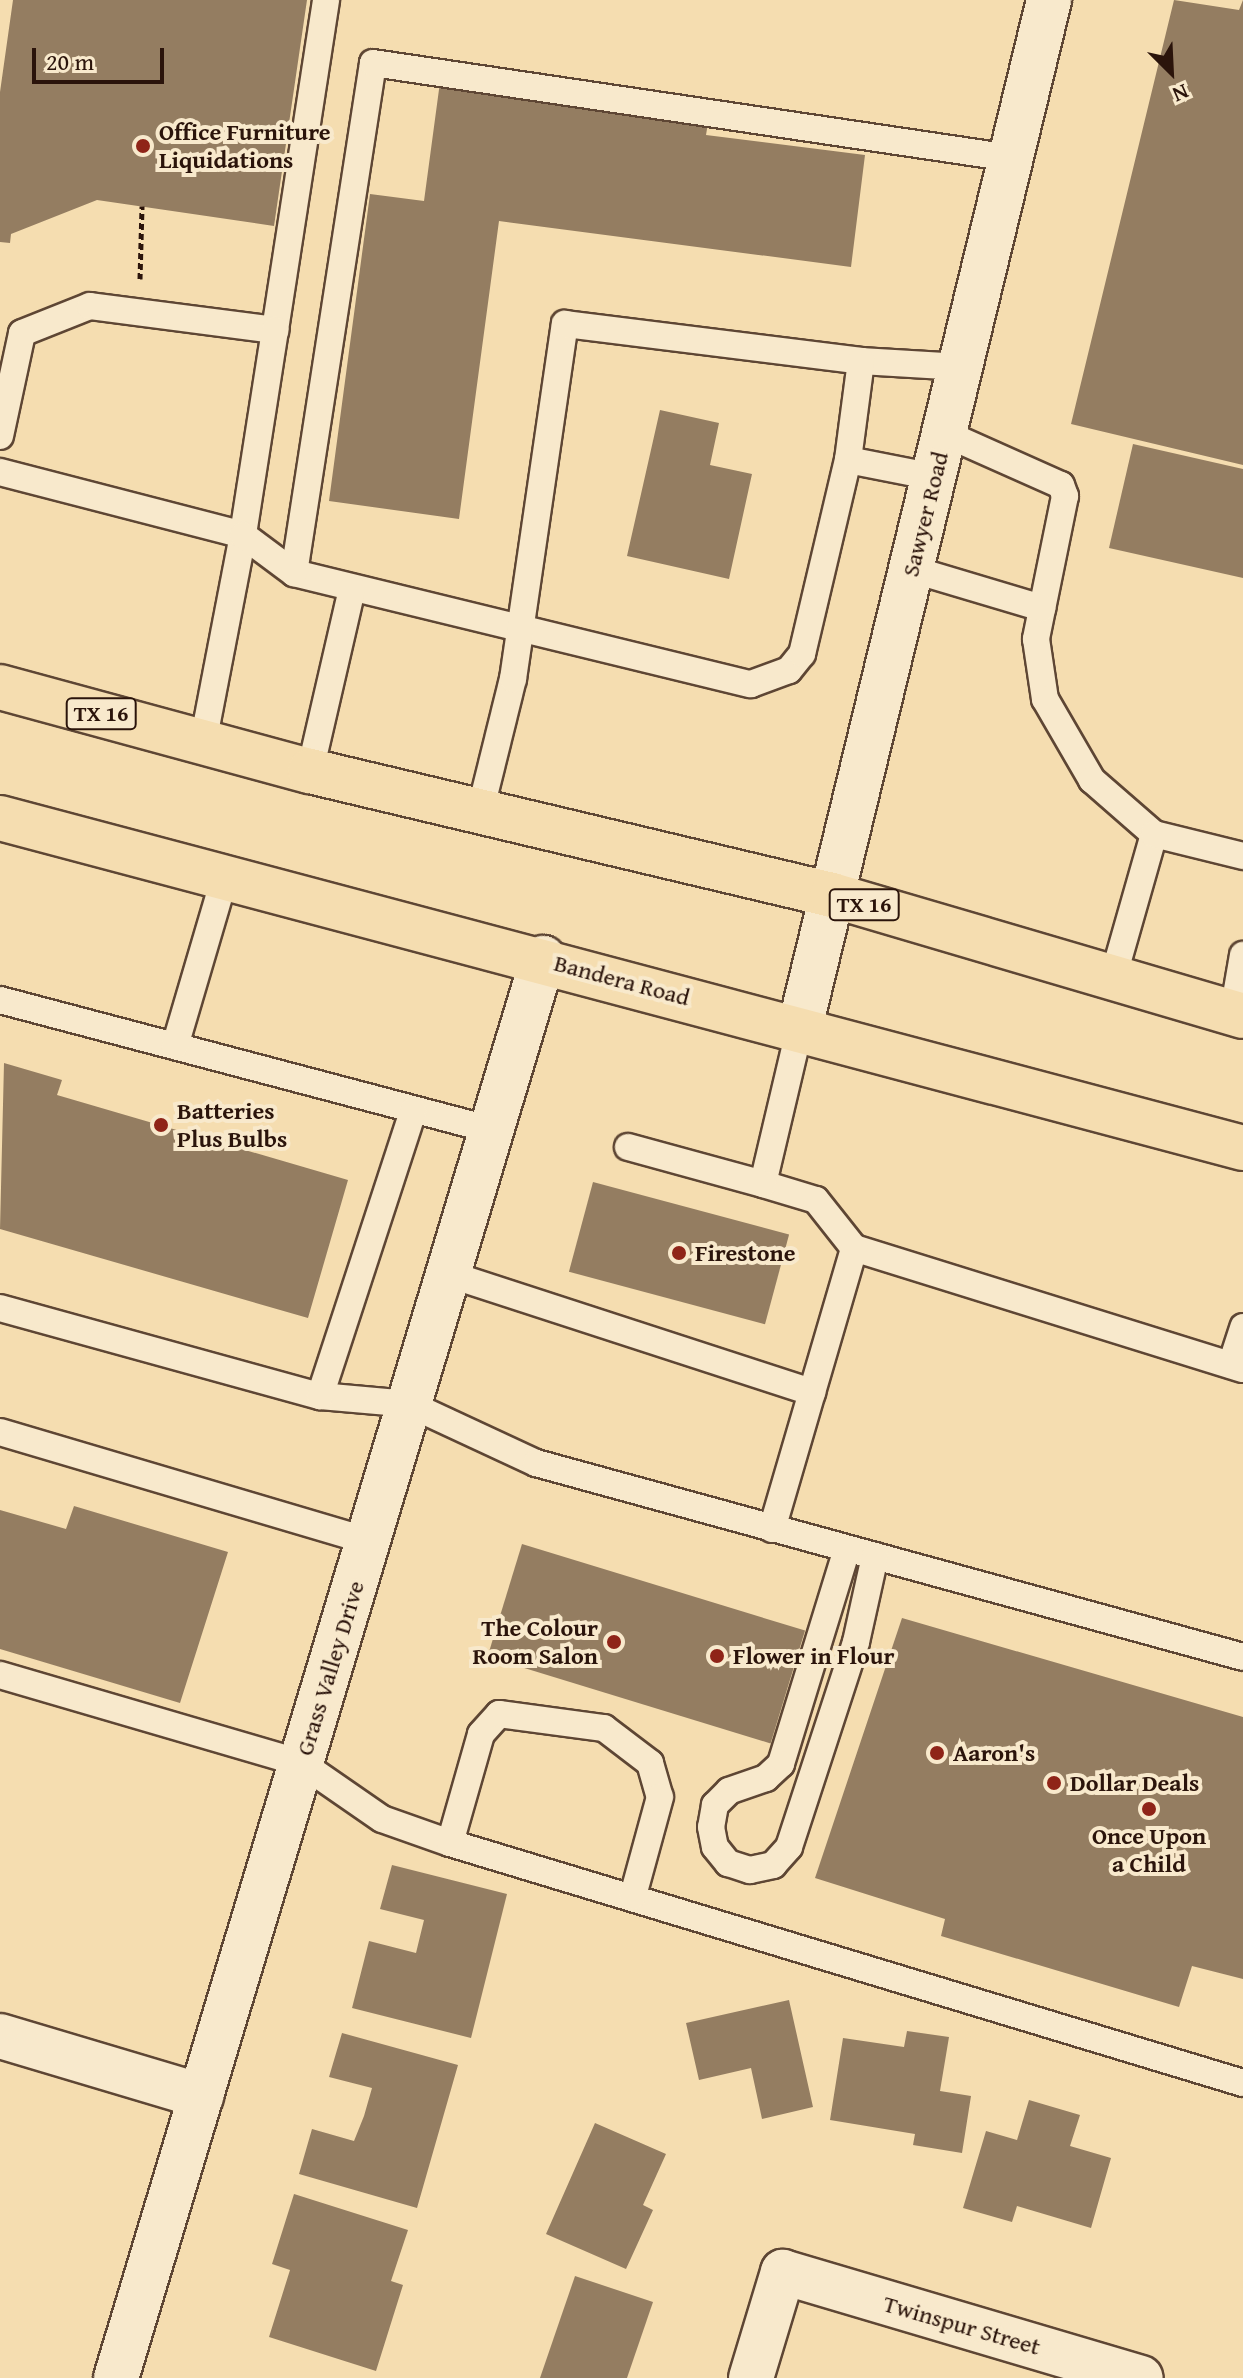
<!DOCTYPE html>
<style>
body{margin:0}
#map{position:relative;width:1243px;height:2378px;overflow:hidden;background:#f5ddb0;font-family:"Gentium Book Plus",serif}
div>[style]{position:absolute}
.building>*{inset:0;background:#947d61;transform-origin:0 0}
.path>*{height:5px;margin-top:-2.5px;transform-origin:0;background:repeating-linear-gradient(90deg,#2b140b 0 6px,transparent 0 10px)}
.roads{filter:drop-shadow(2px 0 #5e4634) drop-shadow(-2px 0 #5e4634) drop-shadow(0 2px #5e4634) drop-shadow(0 -2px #5e4634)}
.service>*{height:26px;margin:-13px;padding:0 13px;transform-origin:13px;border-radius:13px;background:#f8e9cc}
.minor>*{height:44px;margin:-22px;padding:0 22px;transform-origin:22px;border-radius:22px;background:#f8e9cc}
.primary>*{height:44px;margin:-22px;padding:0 22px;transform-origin:22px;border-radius:22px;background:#f5ddb0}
.dots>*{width:22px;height:22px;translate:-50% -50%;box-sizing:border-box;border:4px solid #f8e9cc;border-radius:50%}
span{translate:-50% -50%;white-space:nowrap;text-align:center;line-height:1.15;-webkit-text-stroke:8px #f8e9cc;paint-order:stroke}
.shield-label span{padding:2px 6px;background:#f8e9cc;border:2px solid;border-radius:6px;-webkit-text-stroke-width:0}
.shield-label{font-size:22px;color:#2b140b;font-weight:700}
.poi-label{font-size:24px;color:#2b140b;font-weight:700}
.left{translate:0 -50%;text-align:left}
.right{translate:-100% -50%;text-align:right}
.street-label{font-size:24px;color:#2b140b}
.north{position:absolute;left:1131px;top:32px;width:80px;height:80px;-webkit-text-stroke:6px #f8e9cc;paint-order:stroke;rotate:156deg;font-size:22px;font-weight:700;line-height:32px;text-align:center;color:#2b140b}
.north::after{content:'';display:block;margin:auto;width:28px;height:36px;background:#2b140b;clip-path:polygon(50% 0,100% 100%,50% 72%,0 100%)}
.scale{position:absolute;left:32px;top:48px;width:132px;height:36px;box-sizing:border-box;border:4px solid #2b140b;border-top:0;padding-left:10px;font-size:24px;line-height:28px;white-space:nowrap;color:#2b140b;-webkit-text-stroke:6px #f8e9cc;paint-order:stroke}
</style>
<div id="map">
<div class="building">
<div style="clip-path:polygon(13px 0,307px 0,274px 226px,97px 200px,11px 234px,10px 243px,0 242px,0 92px)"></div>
<div style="clip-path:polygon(1174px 0,1239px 10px,1243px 0,1243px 465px,1071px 424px)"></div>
<div style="clip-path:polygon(440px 82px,709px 117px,706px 135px,865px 155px,851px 267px,499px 221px,459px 519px,329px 501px,370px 194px,424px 201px)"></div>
<div style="clip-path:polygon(660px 410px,719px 423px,710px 465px,752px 474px,729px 579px,627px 556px)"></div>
<div style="clip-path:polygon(1133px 444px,1243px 469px,1243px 578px,1109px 548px)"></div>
<div style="clip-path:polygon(4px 1063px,62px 1080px,57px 1095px,348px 1180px,308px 1318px,0 1229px)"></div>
<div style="left:593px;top:1182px;width:203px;height:93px;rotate:15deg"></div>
<div style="clip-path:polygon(74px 1506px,228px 1552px,180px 1703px,0 1649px,0 1510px,66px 1529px)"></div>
<div style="left:522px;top:1544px;width:296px;height:118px;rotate:17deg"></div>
<div style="clip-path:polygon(902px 1618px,1243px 1717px,1243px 1979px,1192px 1966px,1179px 2007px,941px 1936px,945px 1919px,815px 1878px)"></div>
<div style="clip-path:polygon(392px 1865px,507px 1894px,471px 2038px,352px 2008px,369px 1941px,416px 1953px,424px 1920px,380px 1909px)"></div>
<div style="clip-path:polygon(789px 2000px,813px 2107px,762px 2119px,751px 2068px,699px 2080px,686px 2023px)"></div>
<div style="clip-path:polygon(907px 2031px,949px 2037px,940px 2091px,971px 2096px,962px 2153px,913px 2145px,915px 2134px,830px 2120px,843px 2038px,904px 2047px)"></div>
<div style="clip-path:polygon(342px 2033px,458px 2065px,417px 2208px,299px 2174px,312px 2129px,354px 2141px,364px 2116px,372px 2088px,329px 2077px)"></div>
<div style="clip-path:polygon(1029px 2100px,1080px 2115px,1070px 2146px,1111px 2158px,1091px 2228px,1017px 2206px,1012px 2222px,963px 2208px,986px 2131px,1017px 2140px)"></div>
<div style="clip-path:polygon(595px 2123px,666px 2154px,643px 2205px,653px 2210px,626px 2269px,546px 2234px)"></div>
<div style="clip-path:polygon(294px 2194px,408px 2230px,391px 2281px,403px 2285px,376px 2371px,269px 2337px,290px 2270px,272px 2264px)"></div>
<div style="clip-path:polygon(575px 2276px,653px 2302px,627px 2378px,540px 2378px)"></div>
</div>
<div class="path">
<div style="left:140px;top:279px;width:73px;rotate:-88.4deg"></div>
</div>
<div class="roads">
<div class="service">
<div style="left:275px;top:330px;width:334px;rotate:-81.2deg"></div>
<div style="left:861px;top:361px;width:100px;rotate:3.4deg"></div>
<div style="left:944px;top:433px;width:128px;rotate:24deg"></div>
<div style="left:1061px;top:485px;width:12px;rotate:70deg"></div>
<div style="left:1065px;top:496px;width:146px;rotate:101.5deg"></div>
<div style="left:1036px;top:639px;width:61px;rotate:81.5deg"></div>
<div style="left:1045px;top:699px;width:94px;rotate:59.9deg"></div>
<div style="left:1092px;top:780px;width:82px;rotate:41.1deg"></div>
<div style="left:0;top:436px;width:105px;rotate:-77.9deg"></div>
<div style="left:22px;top:333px;width:73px;rotate:-21.7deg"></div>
<div style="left:90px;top:306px;width:187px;rotate:7.4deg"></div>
<div style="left:275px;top:330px;width:207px;rotate:98.9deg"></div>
<div style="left:243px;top:535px;width:211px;rotate:100.9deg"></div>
<div style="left:0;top:472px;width:251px;rotate:14.5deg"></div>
<div style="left:243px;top:535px;width:64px;rotate:36.7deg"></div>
<div style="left:294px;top:573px;width:470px;rotate:13.7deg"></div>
<div style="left:751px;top:684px;width:40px;rotate:-20.2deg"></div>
<div style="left:789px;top:670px;width:21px;rotate:-51deg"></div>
<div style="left:802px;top:654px;width:199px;rotate:-76.7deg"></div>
<div style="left:911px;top:569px;width:137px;rotate:16.6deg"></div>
<div style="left:294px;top:573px;width:516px;rotate:-81.19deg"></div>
<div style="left:373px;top:63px;width:645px;rotate:8.47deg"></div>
<div style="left:310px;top:771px;width:187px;rotate:-77deg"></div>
<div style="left:480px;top:812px;width:137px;rotate:-76.1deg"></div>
<div style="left:513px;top:679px;width:359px;rotate:-81.7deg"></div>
<div style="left:565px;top:324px;width:298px;rotate:7.1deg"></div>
<div style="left:861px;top:361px;width:100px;rotate:97.5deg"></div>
<div style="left:848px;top:460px;width:88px;rotate:11.2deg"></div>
<div style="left:1113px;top:978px;width:150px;rotate:-74.1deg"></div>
<div style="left:1154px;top:834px;width:92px;rotate:13.9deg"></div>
<div style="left:0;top:1000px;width:509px;rotate:14.8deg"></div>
<div style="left:1233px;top:1013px;width:59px;rotate:-80.2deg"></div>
<div style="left:800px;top:1027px;width:161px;rotate:103.3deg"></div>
<div style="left:763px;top:1184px;width:55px;rotate:16.8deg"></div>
<div style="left:816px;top:1200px;width:61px;rotate:51.6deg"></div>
<div style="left:854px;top:1248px;width:407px;rotate:17.3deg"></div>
<div style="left:175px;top:1046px;width:177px;rotate:-73.6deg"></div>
<div style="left:628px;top:1147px;width:140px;rotate:15.3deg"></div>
<div style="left:448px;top:1274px;width:383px;rotate:18deg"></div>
<div style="left:0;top:1308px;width:332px;rotate:15.4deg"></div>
<div style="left:320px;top:1396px;width:89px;rotate:5.1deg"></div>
<div style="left:409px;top:1404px;width:140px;rotate:24.9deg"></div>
<div style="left:536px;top:1463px;width:733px;rotate:15.34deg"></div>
<div style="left:1231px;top:1365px;width:40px;rotate:-72deg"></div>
<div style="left:320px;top:1396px;width:300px;rotate:-71.9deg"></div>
<div style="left:0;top:1432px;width:384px;rotate:16.5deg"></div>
<div style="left:772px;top:1529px;width:293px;rotate:-73.7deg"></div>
<div style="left:847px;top:1549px;width:225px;rotate:107.1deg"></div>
<div style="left:781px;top:1764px;width:21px;rotate:137deg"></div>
<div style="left:766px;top:1778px;width:39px;rotate:161deg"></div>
<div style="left:729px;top:1791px;width:20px;rotate:135deg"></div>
<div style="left:715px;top:1805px;width:22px;rotate:100deg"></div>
<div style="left:711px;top:1827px;width:20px;rotate:79deg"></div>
<div style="left:715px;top:1847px;width:21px;rotate:51deg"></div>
<div style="left:728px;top:1863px;width:23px;rotate:18deg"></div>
<div style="left:750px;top:1870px;width:24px;rotate:-12deg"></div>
<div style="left:773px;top:1865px;width:24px;rotate:-48deg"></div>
<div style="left:789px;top:1847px;width:216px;rotate:-71.9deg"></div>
<div style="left:856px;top:1642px;width:88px;rotate:-77.5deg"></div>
<div style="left:0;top:1675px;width:314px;rotate:16.3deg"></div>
<div style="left:301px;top:1763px;width:98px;rotate:34.7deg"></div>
<div style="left:382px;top:1819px;width:72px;rotate:19.4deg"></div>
<div style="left:450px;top:1843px;width:829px;rotate:16.84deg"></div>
<div style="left:450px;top:1843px;width:113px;rotate:-74.1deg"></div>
<div style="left:481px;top:1734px;width:27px;rotate:-48deg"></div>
<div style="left:499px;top:1714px;width:106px;rotate:7.6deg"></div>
<div style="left:604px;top:1728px;width:58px;rotate:37.3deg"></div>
<div style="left:650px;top:1763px;width:35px;rotate:74deg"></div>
<div style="left:660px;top:1797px;width:103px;rotate:105.3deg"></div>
</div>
<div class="minor">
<div style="left:800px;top:1027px;width:1057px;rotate:-76.37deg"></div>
<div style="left:0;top:2036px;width:210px;rotate:16.6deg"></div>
<div style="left:116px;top:2378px;width:1483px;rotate:-73.26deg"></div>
<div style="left:751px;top:2378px;width:111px;rotate:-73.2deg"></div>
<div style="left:783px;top:2272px;width:373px;rotate:16.5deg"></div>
</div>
<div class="primary">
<div style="left:0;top:687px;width:321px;rotate:15.2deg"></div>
<div style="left:310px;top:771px;width:537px;rotate:13.36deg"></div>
<div style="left:832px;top:895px;width:428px;rotate:16.4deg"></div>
<div style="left:0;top:818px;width:1286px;rotate:14.87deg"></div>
</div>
</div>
<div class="dots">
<div style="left:143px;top:146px;background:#8f2418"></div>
<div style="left:161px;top:1125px;background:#8f2418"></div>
<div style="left:679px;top:1253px;background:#8f2418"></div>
<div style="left:614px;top:1642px;background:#8f2418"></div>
<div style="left:717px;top:1656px;background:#8f2418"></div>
<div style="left:937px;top:1753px;background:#8f2418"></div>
<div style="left:1054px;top:1783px;background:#8f2418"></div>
<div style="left:1149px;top:1809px;background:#8f2418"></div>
</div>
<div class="shield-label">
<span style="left:101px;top:714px">TX 16</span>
<span style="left:864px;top:905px">TX 16</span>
</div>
<div class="poi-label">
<span class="left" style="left:159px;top:146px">Office Furniture<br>Liquidations</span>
<span class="left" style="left:177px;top:1125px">Batteries<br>Plus Bulbs</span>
<span class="left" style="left:695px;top:1253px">Firestone</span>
<span class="right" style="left:598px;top:1642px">The Colour<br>Room Salon</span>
<span class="left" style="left:733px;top:1656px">Flower in Flour</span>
<span class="left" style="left:953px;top:1753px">Aaron's</span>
<span class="left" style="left:1070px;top:1783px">Dollar Deals</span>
<span style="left:1149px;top:1850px">Once Upon<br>a Child</span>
</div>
<div class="street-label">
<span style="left:925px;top:514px;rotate:-76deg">Sawyer Road</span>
<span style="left:622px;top:980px;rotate:15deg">Bandera Road</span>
<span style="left:330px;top:1668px;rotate:-73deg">Grass Valley Drive</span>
<span style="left:962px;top:2325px;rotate:16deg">Twinspur Street</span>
</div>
<div class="north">N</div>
<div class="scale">20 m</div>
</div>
